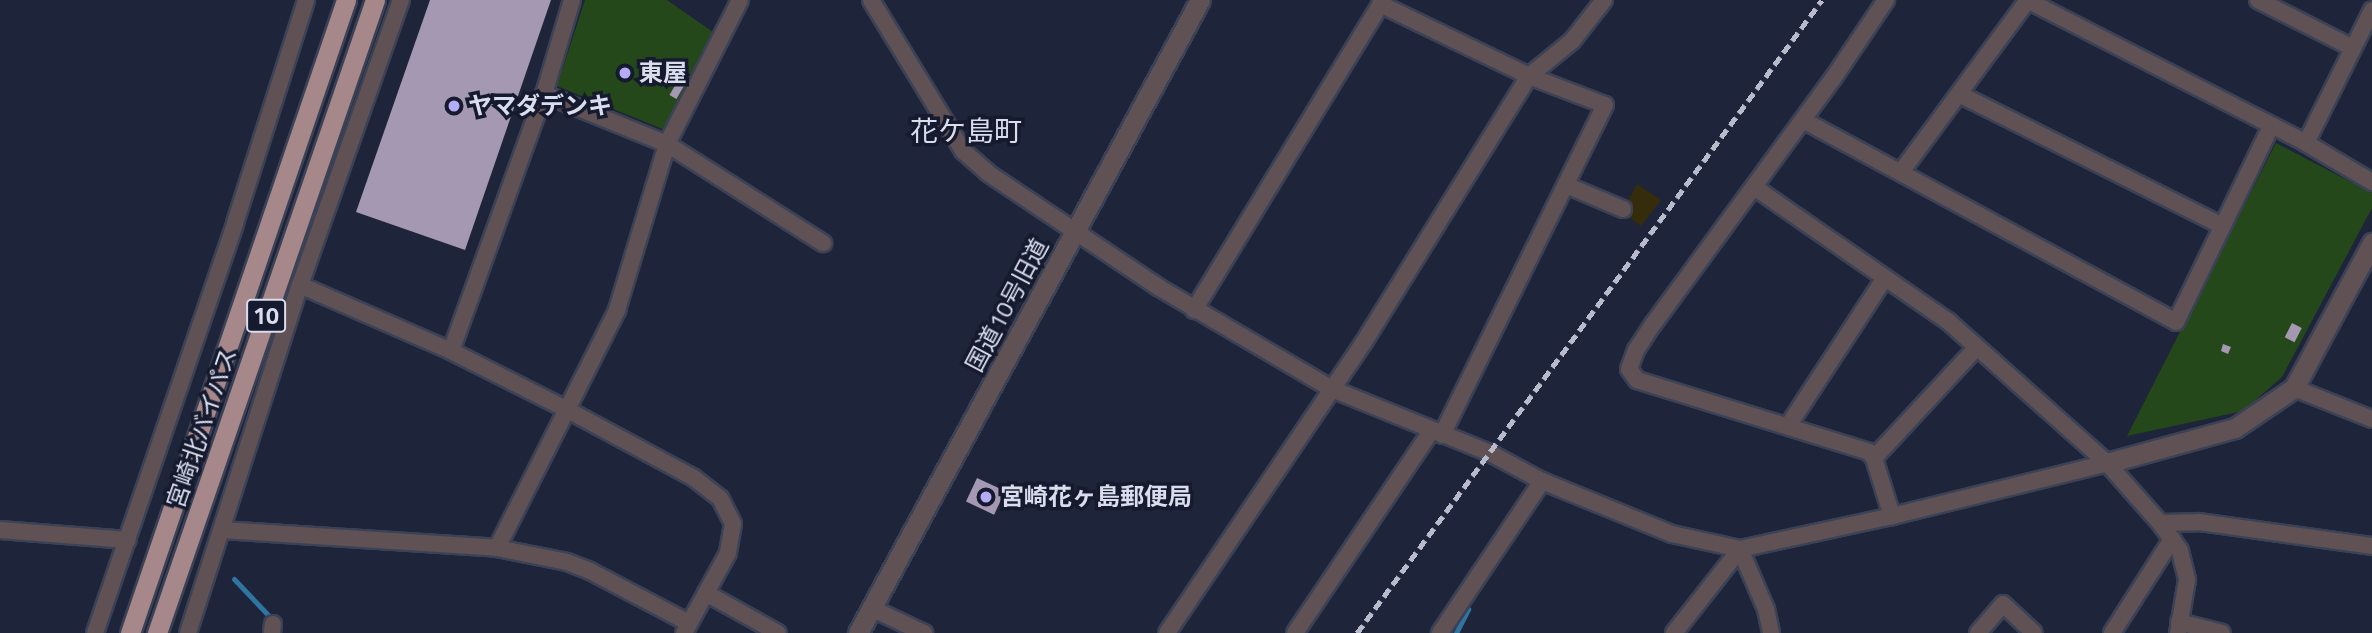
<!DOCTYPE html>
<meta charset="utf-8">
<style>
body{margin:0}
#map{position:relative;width:2372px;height:633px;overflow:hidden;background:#1e2439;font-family:"Titillium Web","Noto Sans JP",sans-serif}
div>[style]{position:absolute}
.green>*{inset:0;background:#24481a}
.sand>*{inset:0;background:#342c0b}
.stream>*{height:5px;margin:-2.5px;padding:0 2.5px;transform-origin:2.5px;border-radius:2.5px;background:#3074a2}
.building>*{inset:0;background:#a498b3;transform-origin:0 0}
.roads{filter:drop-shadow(2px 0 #3c4256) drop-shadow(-2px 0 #3c4256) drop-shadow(0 2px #3c4256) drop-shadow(0 -2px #3c4256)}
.minor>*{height:16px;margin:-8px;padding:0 8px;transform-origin:8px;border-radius:8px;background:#605254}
.tertiary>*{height:19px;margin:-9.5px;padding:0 9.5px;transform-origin:9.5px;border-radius:9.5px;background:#605254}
.trunk>*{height:19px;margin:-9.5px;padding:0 9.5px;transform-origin:9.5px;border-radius:9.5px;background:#a6888b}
.rail>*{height:5px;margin-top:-2.5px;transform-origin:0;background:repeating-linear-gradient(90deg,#b7bbcb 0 10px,transparent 0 15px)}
.dots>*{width:19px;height:19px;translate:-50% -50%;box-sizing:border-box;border:4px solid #151a2f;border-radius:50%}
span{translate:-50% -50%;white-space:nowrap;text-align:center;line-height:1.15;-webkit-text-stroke:7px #151a2f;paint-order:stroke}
.shield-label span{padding:2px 5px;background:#151a2f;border:2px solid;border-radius:5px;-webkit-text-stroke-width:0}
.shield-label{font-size:23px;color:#d9ddec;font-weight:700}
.poi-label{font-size:24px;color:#d9ddec;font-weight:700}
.left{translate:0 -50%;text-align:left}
.street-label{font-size:24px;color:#d9ddec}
.quarter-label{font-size:28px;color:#d9ddec}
</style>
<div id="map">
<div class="green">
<div style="clip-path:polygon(585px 0,667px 0,713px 32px,665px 130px,557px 86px)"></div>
<div style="clip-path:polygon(2276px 143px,2372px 193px,2372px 208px,2282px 377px,2243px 411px,2127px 436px)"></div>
</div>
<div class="sand">
<div style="clip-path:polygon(1637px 184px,1661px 200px,1641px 226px,1622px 212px)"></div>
</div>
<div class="stream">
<div style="left:234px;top:579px;width:50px;rotate:46.6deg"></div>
<div style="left:268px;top:615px;width:10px;rotate:101deg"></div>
<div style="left:1456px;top:633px;width:27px;rotate:-63deg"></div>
</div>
<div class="building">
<div style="clip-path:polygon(430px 0,551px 0,465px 250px,356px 212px)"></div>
<div style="clip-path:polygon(622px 67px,631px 71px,628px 79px,618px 76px)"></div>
<div style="left:677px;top:82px;width:8px;height:15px;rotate:30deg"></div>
<div style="left:2292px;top:323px;width:11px;height:16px;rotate:27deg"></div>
<div style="clip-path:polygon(2223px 344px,2231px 347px,2228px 354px,2221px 351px)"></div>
<div style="left:977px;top:478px;width:31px;height:26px;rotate:25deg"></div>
</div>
<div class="roads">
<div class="minor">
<div style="left:871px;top:0;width:177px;rotate:58.6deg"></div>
<div style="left:963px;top:151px;width:33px;rotate:41deg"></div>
<div style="left:988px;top:173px;width:205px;rotate:33.8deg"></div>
<div style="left:1158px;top:287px;width:202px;rotate:30.4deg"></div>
<div style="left:1332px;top:389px;width:170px;rotate:22.1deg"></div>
<div style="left:1490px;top:453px;width:59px;rotate:28.3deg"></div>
<div style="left:1542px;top:481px;width:140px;rotate:22.2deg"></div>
<div style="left:1672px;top:534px;width:70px;rotate:12.4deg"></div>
<div style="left:1740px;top:549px;width:156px;rotate:-12.2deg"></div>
<div style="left:1892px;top:516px;width:221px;rotate:-13.8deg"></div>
<div style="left:1886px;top:0;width:93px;rotate:124deg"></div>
<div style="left:1834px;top:77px;width:306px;rotate:126.2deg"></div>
<div style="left:1653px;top:324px;width:31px;rotate:123deg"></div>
<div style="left:1636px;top:350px;width:20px;rotate:110deg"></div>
<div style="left:1629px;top:369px;width:14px;rotate:54deg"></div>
<div style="left:1637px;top:380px;width:243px;rotate:17.2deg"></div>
<div style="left:1869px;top:452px;width:8px;rotate:50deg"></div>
<div style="left:1874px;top:458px;width:61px;rotate:72.8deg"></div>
<div style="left:2027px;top:0;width:314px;rotate:27.1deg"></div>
<div style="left:2306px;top:143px;width:77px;rotate:30.6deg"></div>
<div style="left:2258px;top:0;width:106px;rotate:26.8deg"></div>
<div style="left:1380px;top:4px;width:165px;rotate:25.8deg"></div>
<div style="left:1529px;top:76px;width:81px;rotate:20.9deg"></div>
<div style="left:1605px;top:105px;width:368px;rotate:116.3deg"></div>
<div style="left:544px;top:94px;width:133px;rotate:22.1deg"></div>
<div style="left:667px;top:144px;width:185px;rotate:32.4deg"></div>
<div style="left:1959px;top:94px;width:295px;rotate:26.6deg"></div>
<div style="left:1803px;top:120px;width:424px;rotate:28.4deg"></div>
<div style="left:2176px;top:322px;width:218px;rotate:-64.1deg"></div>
<div style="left:2306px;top:143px;width:148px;rotate:-63.6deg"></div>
<div style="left:1901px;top:172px;width:214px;rotate:-53.6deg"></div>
<div style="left:1566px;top:185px;width:62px;rotate:22.8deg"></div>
<div style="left:1754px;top:187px;width:237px;rotate:34.7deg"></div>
<div style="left:1949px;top:322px;width:212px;rotate:41.7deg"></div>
<div style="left:2107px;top:463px;width:80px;rotate:48.5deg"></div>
<div style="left:2160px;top:523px;width:34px;rotate:54deg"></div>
<div style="left:2180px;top:551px;width:30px;rotate:76deg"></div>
<div style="left:2187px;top:580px;width:54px;rotate:99.6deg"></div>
<div style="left:300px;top:285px;width:165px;rotate:23.6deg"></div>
<div style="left:451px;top:351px;width:129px;rotate:26.8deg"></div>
<div style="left:566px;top:409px;width:145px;rotate:28.3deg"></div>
<div style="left:694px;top:478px;width:33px;rotate:38deg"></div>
<div style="left:720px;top:498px;width:29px;rotate:63deg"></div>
<div style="left:733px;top:524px;width:29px;rotate:100deg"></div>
<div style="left:728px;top:553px;width:91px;rotate:118.8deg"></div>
<div style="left:1194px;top:310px;width:363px;rotate:-58.6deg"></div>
<div style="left:451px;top:351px;width:273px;rotate:-70.1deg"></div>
<div style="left:544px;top:94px;width:98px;rotate:-73.4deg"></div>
<div style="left:2294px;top:388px;width:84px;rotate:21.7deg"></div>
<div style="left:1788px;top:426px;width:177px;rotate:-56.8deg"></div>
<div style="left:1874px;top:458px;width:151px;rotate:-47.1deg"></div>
<div style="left:2160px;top:523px;width:39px;rotate:-1deg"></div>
<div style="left:2199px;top:522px;width:175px;rotate:7.9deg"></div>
<div style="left:0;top:530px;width:128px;rotate:4.5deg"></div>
<div style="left:222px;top:530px;width:276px;rotate:3.7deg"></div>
<div style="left:497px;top:548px;width:71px;rotate:11.3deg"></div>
<div style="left:567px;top:562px;width:25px;rotate:21deg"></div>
<div style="left:590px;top:571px;width:112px;rotate:27.7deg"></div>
<div style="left:497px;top:548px;width:267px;rotate:-63.2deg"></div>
<div style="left:617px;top:310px;width:173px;rotate:-73.2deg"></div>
<div style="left:667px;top:144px;width:161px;rotate:-63.1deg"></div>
<div style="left:1740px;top:549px;width:65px;rotate:66.6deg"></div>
<div style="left:1766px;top:609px;width:25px;rotate:78deg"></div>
<div style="left:706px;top:593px;width:82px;rotate:29.1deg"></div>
<div style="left:871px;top:608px;width:59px;rotate:25.3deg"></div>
<div style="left:2179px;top:622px;width:44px;rotate:14.3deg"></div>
<div style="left:95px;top:633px;width:433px;rotate:-71.1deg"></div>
<div style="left:235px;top:223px;width:234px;rotate:-72.3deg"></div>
<div style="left:188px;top:633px;width:366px;rotate:-72.2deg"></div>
<div style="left:300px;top:285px;width:302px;rotate:-70.5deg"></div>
<div style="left:272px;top:633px;width:9px;rotate:-84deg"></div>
<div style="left:1167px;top:633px;width:351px;rotate:-55.9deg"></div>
<div style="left:1364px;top:342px;width:313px;rotate:-58.2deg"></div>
<div style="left:1529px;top:76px;width:55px;rotate:-39.1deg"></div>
<div style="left:1572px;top:41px;width:52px;rotate:-52deg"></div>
<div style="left:1295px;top:633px;width:244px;rotate:-56deg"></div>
<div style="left:1440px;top:633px;width:183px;rotate:-56.1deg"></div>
<div style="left:1674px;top:633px;width:107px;rotate:-51.8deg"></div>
<div style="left:1978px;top:633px;width:38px;rotate:-49deg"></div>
<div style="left:2003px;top:604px;width:42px;rotate:43.1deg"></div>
<div style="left:2112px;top:633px;width:112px;rotate:-57.4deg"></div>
</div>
<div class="tertiary">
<div style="left:2107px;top:463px;width:133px;rotate:-15.3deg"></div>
<div style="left:2235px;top:428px;width:71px;rotate:-34.1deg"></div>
<div style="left:2294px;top:388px;width:165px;rotate:-61.7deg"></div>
<div style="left:858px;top:633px;width:719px;rotate:-61.62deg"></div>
</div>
<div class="trunk">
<div style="left:130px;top:633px;width:669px;rotate:-71.16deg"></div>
<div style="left:157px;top:633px;width:669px;rotate:-71deg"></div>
</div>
</div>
<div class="rail">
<div style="left:1357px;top:633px;width:785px;rotate:-53.7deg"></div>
</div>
<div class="dots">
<div style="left:625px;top:73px;background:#b5acf8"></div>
<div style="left:454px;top:106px;background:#b5acf8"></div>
<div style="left:986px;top:497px;background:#b5acf8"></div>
</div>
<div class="shield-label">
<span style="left:266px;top:316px">10</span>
</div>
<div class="poi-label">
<span class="left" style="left:639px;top:73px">東屋</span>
<span class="left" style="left:468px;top:106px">ヤマダデンキ</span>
<span class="left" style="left:1000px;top:497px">宮崎花ヶ島郵便局</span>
</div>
<div class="street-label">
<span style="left:1007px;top:305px;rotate:-62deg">国道10号旧道</span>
<span style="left:202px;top:428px;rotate:-71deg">宮崎北バイパス</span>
</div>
<div class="quarter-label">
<span style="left:966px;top:131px">花ケ島町</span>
</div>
</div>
